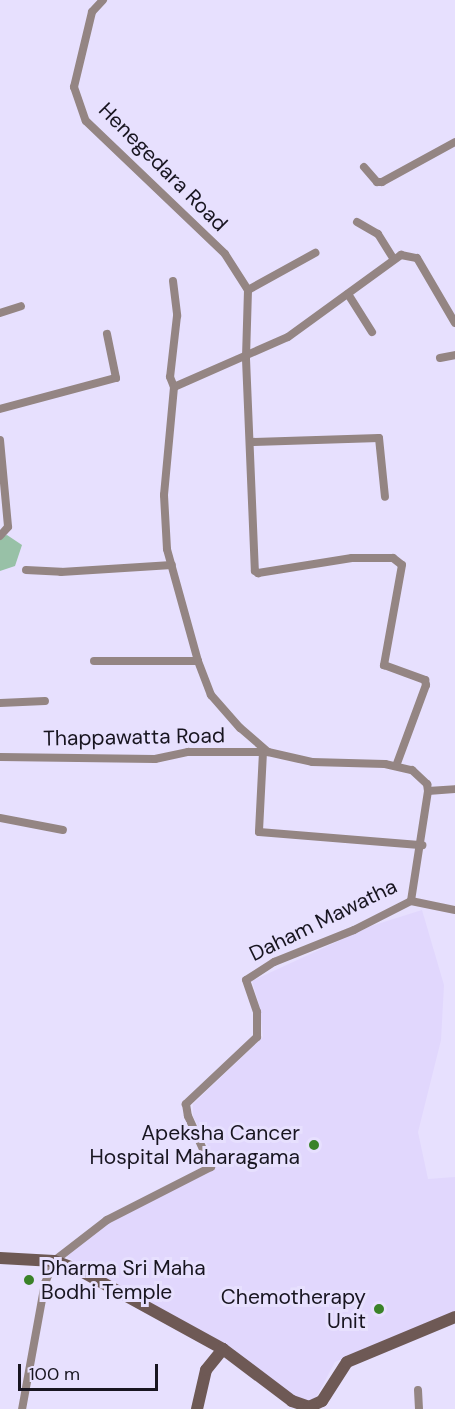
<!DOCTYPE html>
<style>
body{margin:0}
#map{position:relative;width:455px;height:1409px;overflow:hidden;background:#e7e0fe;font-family:"DM Sans",sans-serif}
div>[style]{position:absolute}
.built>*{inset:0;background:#e1d7fd}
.green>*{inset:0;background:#98c1a7}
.street>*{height:8px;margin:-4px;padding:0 4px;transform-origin:4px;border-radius:4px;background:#948583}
.secondary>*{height:12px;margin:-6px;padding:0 6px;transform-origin:6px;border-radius:6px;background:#6e5955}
.dots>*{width:16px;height:16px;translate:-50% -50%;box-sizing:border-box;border:3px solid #e7e0fe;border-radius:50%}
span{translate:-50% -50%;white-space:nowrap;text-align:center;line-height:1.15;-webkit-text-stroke:6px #e7e0fe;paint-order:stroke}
.street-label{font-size:21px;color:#181520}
.poi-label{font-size:21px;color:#181520}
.right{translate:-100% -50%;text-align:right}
.left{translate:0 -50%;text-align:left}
.scale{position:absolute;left:18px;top:1364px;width:140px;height:27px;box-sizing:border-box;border:3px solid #181520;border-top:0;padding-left:8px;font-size:18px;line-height:21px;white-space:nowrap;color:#181520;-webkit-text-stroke:4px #e7e0fe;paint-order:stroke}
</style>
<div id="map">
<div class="built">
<div style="clip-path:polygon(422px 910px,444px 985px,441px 1040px,418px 1132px,428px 1179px,455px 1177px,455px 1311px,335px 1362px,312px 1405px,297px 1402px,66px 1256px,126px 1211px,215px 1169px,215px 1159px,193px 1116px,193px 1104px,263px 1037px,260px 1008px,252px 981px,371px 926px)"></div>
</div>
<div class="green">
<div style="clip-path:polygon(7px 535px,22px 545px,15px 566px,0 571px,0 537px)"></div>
</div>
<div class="street">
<div style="left:103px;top:0;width:16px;rotate:133deg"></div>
<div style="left:92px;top:12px;width:77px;rotate:103.5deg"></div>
<div style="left:74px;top:87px;width:36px;rotate:71deg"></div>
<div style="left:86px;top:121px;width:192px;rotate:43.7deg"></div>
<div style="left:225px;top:254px;width:43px;rotate:57.4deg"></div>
<div style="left:248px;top:290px;width:69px;rotate:91.7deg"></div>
<div style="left:246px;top:359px;width:212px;rotate:87.6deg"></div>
<div style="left:255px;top:571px;width:4px;rotate:34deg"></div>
<div style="left:258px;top:573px;width:95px;rotate:-9.1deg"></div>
<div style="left:352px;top:558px;width:41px"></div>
<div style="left:393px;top:558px;width:11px;rotate:38deg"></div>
<div style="left:402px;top:565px;width:102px;rotate:100.2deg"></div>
<div style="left:384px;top:665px;width:44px;rotate:20.1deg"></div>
<div style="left:425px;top:680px;width:5px;rotate:79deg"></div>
<div style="left:426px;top:685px;width:86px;rotate:110.3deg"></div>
<div style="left:364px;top:167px;width:20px;rotate:49deg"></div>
<div style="left:377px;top:182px;width:5px"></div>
<div style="left:382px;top:182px;width:83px;rotate:-28.7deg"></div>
<div style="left:357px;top:222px;width:24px;rotate:30deg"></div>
<div style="left:378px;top:234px;width:28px;rotate:58deg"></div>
<div style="left:173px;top:281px;width:35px;rotate:83deg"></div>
<div style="left:177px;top:316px;width:61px;rotate:96.5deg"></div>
<div style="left:170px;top:377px;width:11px;rotate:68deg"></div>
<div style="left:248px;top:290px;width:77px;rotate:-28.9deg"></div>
<div style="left:348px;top:294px;width:45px;rotate:57.7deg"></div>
<div style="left:0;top:313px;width:22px;rotate:-18deg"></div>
<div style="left:440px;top:358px;width:15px;rotate:-11deg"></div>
<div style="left:0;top:409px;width:120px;rotate:-15deg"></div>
<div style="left:116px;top:378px;width:45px;rotate:-101.6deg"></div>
<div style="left:0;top:440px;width:87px;rotate:84.7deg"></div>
<div style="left:8px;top:527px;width:12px;rotate:132deg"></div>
<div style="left:252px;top:442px;width:127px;rotate:-1.8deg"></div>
<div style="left:379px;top:438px;width:59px;rotate:84.2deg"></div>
<div style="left:26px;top:570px;width:35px;rotate:3deg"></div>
<div style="left:61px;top:572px;width:111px;rotate:-3.6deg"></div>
<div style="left:94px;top:661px;width:104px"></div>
<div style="left:0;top:703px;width:45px;rotate:-2.5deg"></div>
<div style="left:263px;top:752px;width:80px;rotate:92.9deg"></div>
<div style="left:259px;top:832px;width:164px;rotate:4.6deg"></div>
<div style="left:268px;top:752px;width:37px;rotate:-139deg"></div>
<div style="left:240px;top:728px;width:44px;rotate:-131.3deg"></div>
<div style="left:211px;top:695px;width:36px;rotate:-111deg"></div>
<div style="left:198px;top:661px;width:116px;rotate:-105.5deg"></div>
<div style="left:167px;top:549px;width:54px;rotate:-93.2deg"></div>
<div style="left:164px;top:495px;width:108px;rotate:-84.7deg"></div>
<div style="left:174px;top:387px;width:124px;rotate:-23.7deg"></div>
<div style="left:288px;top:337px;width:140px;rotate:-36deg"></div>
<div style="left:401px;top:255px;width:16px;rotate:11deg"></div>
<div style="left:417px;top:258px;width:75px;rotate:59.7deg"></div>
<div style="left:0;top:757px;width:155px;rotate:0.7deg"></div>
<div style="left:155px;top:759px;width:34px;rotate:-12deg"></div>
<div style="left:188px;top:752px;width:80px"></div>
<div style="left:268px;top:752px;width:45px;rotate:12.8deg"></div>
<div style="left:312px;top:762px;width:73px;rotate:1.6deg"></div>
<div style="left:385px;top:764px;width:28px;rotate:13deg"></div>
<div style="left:412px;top:770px;width:21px;rotate:43deg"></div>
<div style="left:427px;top:784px;width:7px;rotate:82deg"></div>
<div style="left:428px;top:791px;width:111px;rotate:98.8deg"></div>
<div style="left:411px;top:901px;width:64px;rotate:153deg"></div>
<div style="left:354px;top:930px;width:86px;rotate:158.2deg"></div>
<div style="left:274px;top:962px;width:33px;rotate:147deg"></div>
<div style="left:246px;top:980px;width:34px;rotate:71deg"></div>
<div style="left:257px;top:1012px;width:25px;rotate:90deg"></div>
<div style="left:257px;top:1037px;width:98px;rotate:136.7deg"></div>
<div style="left:186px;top:1104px;width:12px;rotate:81deg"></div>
<div style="left:188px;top:1116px;width:56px;rotate:65.7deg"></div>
<div style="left:211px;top:1167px;width:117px;rotate:153deg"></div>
<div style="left:107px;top:1220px;width:67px;rotate:142.3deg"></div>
<div style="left:54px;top:1261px;width:24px;rotate:112deg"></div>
<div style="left:45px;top:1283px;width:128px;rotate:100.3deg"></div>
<div style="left:428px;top:791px;width:27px;rotate:-4deg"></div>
<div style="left:0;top:818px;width:64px;rotate:10.8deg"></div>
<div style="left:411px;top:901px;width:45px;rotate:11.6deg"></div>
<div style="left:418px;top:1390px;width:19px;rotate:87deg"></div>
</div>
<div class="secondary">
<div style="left:0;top:1258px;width:54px;rotate:3.2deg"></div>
<div style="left:54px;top:1261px;width:29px;rotate:20deg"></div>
<div style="left:81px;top:1271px;width:162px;rotate:28.8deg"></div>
<div style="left:223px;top:1349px;width:86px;rotate:37deg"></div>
<div style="left:292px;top:1401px;width:18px;rotate:19deg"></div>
<div style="left:309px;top:1407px;width:14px;rotate:-25deg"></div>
<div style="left:322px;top:1401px;width:46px;rotate:-57.3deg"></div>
<div style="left:347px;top:1362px;width:117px;rotate:-22.6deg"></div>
<div style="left:197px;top:1409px;width:40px;rotate:-77deg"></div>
<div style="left:206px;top:1370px;width:27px;rotate:-51deg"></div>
</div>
<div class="dots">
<div style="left:314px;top:1145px;background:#3a8228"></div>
<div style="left:29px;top:1280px;background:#3a8228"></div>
<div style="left:379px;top:1309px;background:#3a8228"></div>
</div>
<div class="street-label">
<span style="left:163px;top:167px;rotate:45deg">Henegedara Road</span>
<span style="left:134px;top:737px;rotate:-1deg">Thappawatta Road</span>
<span style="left:323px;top:920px;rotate:-26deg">Daham Mawatha</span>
</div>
<div class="poi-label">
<span class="right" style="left:300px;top:1145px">Apeksha Cancer<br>Hospital Maharagama</span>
<span class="left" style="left:41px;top:1280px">Dharma Sri Maha<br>Bodhi Temple</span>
<span class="right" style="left:366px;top:1309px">Chemotherapy<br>Unit</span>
</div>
<div class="scale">100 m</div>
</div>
